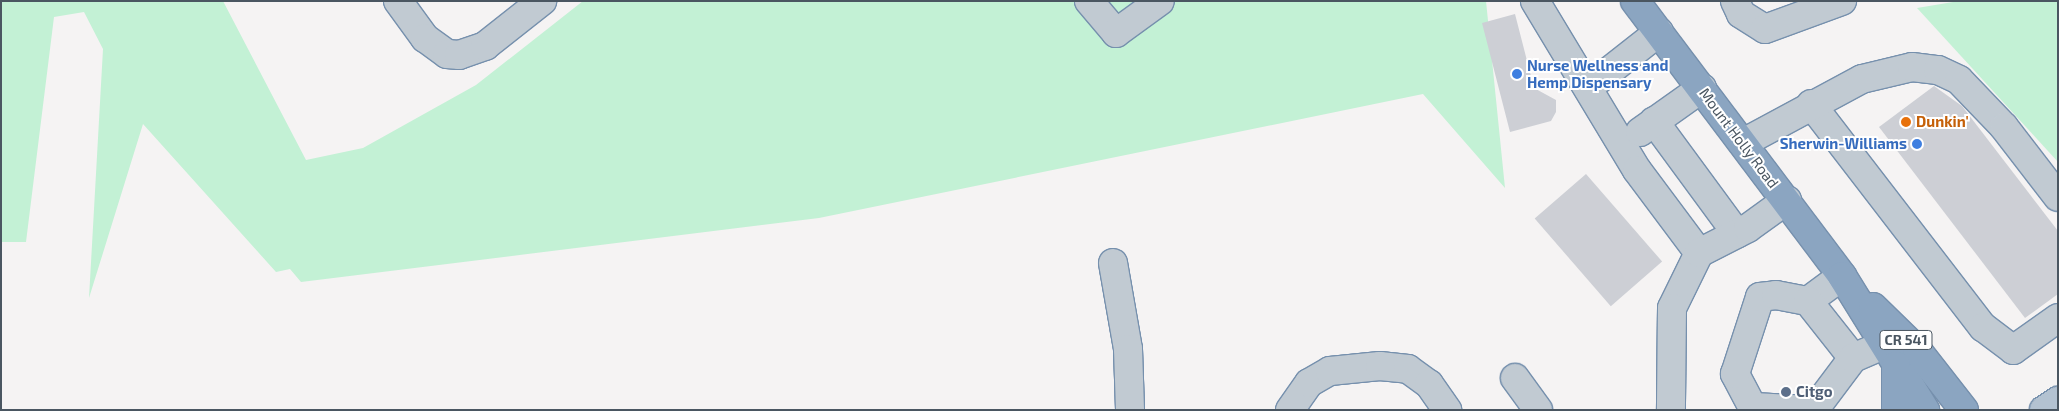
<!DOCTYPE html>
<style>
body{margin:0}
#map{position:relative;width:2059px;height:411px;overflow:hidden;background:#f5f3f3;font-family:"Exo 2",sans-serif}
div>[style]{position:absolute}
.green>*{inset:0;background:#c3f1d5}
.building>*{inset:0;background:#cdcfd5;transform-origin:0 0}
.roads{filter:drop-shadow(1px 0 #7690ad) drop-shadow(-1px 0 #7690ad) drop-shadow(0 1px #7690ad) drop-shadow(0 -1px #7690ad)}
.minor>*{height:28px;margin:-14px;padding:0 14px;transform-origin:14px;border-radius:14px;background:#c1cad2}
.major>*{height:28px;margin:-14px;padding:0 14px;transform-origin:14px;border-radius:14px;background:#b3c2d1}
.highway>*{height:28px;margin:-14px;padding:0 14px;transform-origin:14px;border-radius:14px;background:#8ba5c1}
.dots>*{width:14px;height:14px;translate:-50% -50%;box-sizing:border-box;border:2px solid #fff;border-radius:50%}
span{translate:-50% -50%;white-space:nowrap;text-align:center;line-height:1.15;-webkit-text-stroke:4px #fff;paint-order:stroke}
.shield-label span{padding:1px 4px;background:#fff;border:1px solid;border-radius:4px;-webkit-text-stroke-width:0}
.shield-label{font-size:14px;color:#4a5661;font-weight:700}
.shop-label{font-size:15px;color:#366cbe;font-weight:700}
.left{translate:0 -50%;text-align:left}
.right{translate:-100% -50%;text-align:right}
.food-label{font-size:15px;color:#c56008;font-weight:700}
.street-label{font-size:15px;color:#4a5661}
.service-label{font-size:15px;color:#4e5e75;font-weight:700}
.frame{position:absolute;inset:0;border:2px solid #4a5661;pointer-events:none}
</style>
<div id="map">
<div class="green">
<div style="clip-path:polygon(1px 1px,223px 1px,306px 160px,363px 148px,476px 85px,583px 1px,1486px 1px,1505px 188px,1423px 94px,819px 218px,301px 282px,290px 269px,276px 272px,143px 124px,89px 298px,103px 49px,84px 12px,54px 17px,26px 242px,1px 242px)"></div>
<div style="clip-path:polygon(1959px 1px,2058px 1px,2058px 162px,1917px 8px)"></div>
</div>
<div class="building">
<div style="clip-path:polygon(1515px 14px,1534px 88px,1556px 100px,1556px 112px,1551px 121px,1510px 132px,1482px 23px)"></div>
<div style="clip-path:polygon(1934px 86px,1962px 106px,2058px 231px,2058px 294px,2025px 318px,1879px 127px)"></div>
<div style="left:1586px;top:174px;width:116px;height:68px;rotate:49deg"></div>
</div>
<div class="roads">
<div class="minor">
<div style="left:398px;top:1px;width:46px;rotate:53.9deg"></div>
<div style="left:425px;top:38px;width:27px;rotate:36deg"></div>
<div style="left:447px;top:54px;width:12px;rotate:5deg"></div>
<div style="left:459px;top:55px;width:28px;rotate:-19deg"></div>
<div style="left:485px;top:46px;width:73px;rotate:-38.3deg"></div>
<div style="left:1089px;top:1px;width:42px;rotate:49.8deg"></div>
<div style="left:1116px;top:33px;width:54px;rotate:-36deg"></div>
<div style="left:1535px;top:1px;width:197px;rotate:58.9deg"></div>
<div style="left:1637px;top:170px;width:104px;rotate:53.2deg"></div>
<div style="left:1699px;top:253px;width:61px;rotate:116.1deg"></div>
<div style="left:1672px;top:308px;width:102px;rotate:90.6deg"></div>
<div style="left:1735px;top:1px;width:14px;rotate:65deg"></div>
<div style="left:1741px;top:14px;width:28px;rotate:32deg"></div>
<div style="left:1765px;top:29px;width:82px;rotate:-20deg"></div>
<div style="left:1589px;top:87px;width:89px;rotate:-38.2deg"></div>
<div style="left:1811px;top:104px;width:282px;rotate:52.4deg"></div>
<div style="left:1983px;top:327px;width:38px;rotate:37deg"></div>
<div style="left:2013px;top:350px;width:55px;rotate:-35.4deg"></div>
<div style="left:1654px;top:121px;width:140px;rotate:53.7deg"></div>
<div style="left:1640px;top:132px;width:76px;rotate:-35.4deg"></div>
<div style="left:1743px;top:143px;width:135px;rotate:-28.3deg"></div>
<div style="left:1862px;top:79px;width:51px;rotate:-13.5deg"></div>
<div style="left:1912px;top:67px;width:26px;rotate:7deg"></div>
<div style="left:1938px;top:70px;width:23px;rotate:25deg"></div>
<div style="left:1959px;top:80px;width:65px;rotate:46.2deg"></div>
<div style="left:2004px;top:127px;width:88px;rotate:52.4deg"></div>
<div style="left:1699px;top:253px;width:55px;rotate:-27deg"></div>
<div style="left:1748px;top:228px;width:48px;rotate:-35.7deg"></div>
<div style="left:1113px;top:263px;width:87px;rotate:80.1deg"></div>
<div style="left:1128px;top:349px;width:61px;rotate:88.1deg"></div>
<div style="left:1808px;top:301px;width:42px;rotate:-36.3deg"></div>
<div style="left:1515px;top:378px;width:39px;rotate:54deg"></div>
<div style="left:1754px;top:407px;width:55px;rotate:3.1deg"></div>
<div style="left:1290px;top:410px;width:33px;rotate:-55deg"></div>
<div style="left:1309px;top:383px;width:24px;rotate:-30deg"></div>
<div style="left:1330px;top:371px;width:50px;rotate:-5.7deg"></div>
<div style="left:1380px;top:366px;width:28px;rotate:6deg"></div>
<div style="left:1408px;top:369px;width:26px;rotate:36deg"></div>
<div style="left:1429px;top:384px;width:32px;rotate:55deg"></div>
<div style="left:1754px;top:410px;width:41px;rotate:-117.8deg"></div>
<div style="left:1735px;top:374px;width:81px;rotate:-72deg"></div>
<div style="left:1760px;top:297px;width:16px;rotate:-7deg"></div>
<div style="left:1776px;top:295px;width:33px;rotate:11deg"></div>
<div style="left:1808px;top:301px;width:73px;rotate:51.7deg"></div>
<div style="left:1814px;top:410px;width:65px;rotate:-53.1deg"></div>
<div style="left:1853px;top:358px;width:34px;rotate:-23deg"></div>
</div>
<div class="major">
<div style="left:2044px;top:410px;width:17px;rotate:-33deg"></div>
</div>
<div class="highway">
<div style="left:1635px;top:1px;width:344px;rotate:53deg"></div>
<div style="left:1842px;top:276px;width:158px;rotate:58.2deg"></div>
<div style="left:1873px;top:307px;width:62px;rotate:44.3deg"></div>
<div style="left:1917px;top:350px;width:76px;rotate:51.9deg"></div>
<div style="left:1896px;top:410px;width:44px;rotate:-90deg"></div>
</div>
</div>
<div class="dots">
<div style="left:1517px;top:74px;background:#3f7fe0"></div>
<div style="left:1906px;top:122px;background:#e8710a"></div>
<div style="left:1917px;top:144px;background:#3f7fe0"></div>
<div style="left:1786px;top:392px;background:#5c6f8a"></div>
</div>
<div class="shield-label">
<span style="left:1906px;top:340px">CR 541</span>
</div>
<div class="shop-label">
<span class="left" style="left:1527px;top:74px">Nurse Wellness and<br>Hemp Dispensary</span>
<span class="right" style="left:1907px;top:144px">Sherwin-Williams</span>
</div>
<div class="food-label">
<span class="left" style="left:1916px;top:122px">Dunkin'</span>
</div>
<div class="street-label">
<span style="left:1739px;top:138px;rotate:53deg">Mount Holly Road</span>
</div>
<div class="service-label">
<span class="left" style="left:1796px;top:392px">Citgo</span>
</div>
<div class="frame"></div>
</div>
